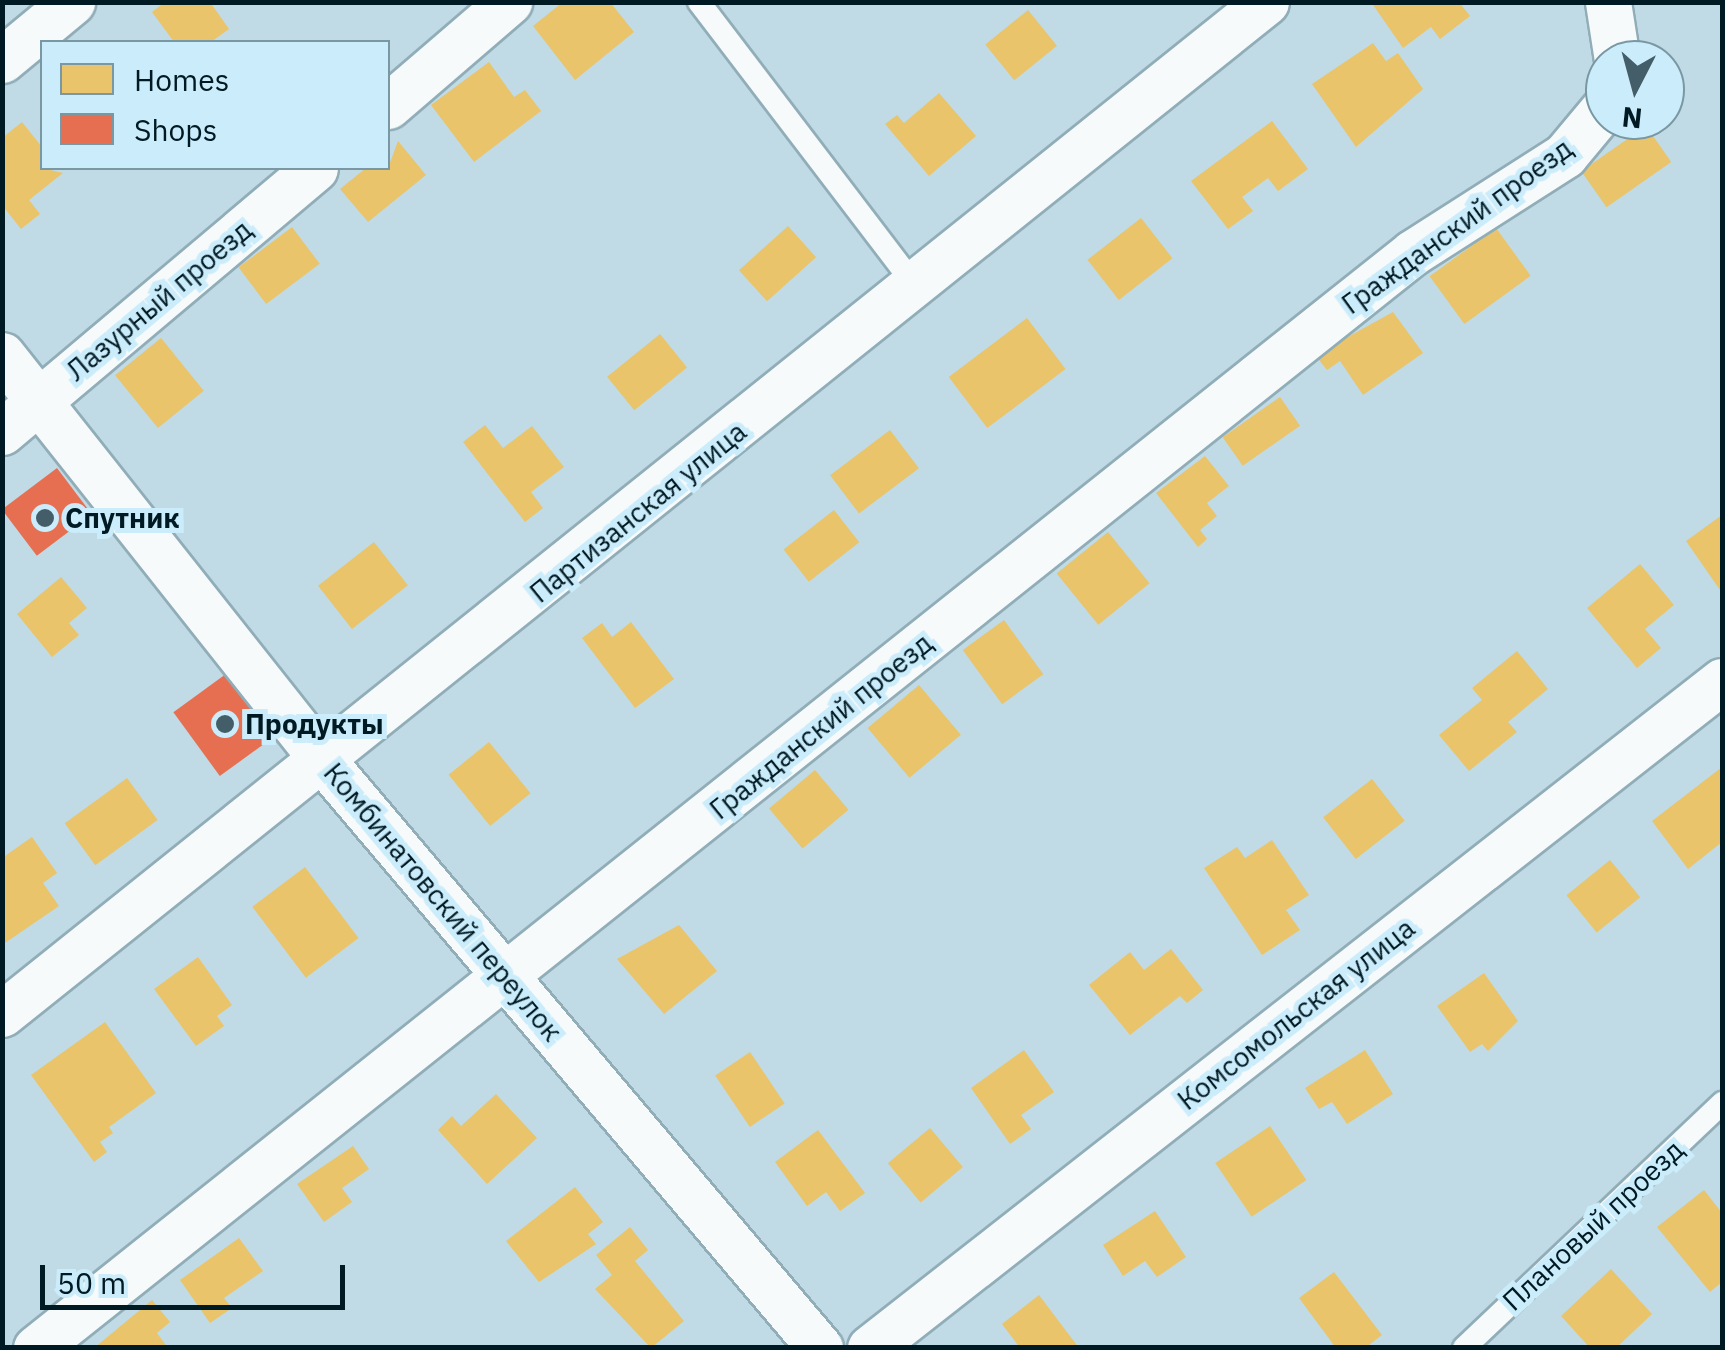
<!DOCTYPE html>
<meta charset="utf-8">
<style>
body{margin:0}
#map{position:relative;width:1725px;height:1350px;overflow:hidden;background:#c0dbe6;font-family:"IBM Plex Sans",sans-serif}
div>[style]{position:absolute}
.homes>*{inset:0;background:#e9c46a;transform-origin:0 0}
.shops>*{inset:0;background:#e76f51;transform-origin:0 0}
.roads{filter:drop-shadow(2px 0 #90adb8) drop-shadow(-2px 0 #90adb8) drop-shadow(0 2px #90adb8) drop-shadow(0 -2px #90adb8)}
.service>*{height:22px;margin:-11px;padding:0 11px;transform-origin:11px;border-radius:11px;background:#f6fafb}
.minor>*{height:45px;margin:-22.5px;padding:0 22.5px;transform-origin:22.5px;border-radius:22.5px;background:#f6fafb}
.dots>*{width:28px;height:28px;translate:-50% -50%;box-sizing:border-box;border:5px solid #cbecfa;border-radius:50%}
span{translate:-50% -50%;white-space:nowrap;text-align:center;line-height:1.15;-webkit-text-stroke:10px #cbecfa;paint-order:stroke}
.street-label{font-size:28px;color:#001a24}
.poi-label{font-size:28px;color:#001a24;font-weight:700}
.left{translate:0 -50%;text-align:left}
.frame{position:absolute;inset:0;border:5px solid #001a24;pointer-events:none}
.legend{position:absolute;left:40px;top:40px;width:350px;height:130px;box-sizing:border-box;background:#cbecfa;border:2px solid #7a98a4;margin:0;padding:12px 18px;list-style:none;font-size:30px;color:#001a24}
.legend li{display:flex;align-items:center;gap:20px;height:50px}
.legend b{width:50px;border:2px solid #7a98a4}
.north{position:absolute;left:1585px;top:40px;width:100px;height:100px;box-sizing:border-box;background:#cbecfa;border:2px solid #7a98a4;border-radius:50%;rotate:186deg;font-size:28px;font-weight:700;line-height:40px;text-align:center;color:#001a24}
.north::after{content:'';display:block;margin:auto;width:35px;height:45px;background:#435e68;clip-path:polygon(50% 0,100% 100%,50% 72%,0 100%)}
.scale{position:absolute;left:40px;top:1265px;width:305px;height:45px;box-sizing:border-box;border:5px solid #001a24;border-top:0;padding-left:12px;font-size:30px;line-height:35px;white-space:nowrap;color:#001a24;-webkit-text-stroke:8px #cbecfa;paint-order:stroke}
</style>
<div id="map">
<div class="homes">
<div style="clip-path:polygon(165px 2px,210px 2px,229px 29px,211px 42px,174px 42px,152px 12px)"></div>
<div style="clip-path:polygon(563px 2px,610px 2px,634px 32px,575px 80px,533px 26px)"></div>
<div style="clip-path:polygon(1371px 2px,1459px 2px,1470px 16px,1440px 39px,1431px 27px,1403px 48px)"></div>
<div style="left:1028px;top:10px;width:46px;height:55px;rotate:51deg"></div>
<div style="clip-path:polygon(1373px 43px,1386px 61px,1398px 53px,1423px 89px,1356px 147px,1312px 84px)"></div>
<div style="clip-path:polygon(489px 62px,514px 97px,525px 90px,541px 111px,474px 162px,431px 105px)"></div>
<div style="clip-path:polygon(939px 93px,976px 136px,929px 176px,885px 124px,897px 115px,904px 123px)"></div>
<div style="clip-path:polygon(1272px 121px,1308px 169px,1278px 191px,1268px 178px,1242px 197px,1253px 211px,1228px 229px,1191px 181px)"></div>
<div style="clip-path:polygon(22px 122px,42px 147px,42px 168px,63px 173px,29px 200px,40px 214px,21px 229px,2px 205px,2px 138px)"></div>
<div style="left:1646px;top:126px;width:44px;height:79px;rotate:55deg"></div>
<div style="clip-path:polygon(398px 141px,426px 175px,368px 222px,340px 189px,366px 168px,388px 168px)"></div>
<div style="left:1141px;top:218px;width:51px;height:68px;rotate:52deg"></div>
<div style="left:788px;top:226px;width:42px;height:66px;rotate:48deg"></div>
<div style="left:292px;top:227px;width:46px;height:67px;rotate:53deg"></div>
<div style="left:1496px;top:228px;width:59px;height:82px;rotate:54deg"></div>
<div style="clip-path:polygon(1393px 312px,1423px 353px,1363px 395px,1340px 361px,1327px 370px,1315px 355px)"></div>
<div style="left:1027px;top:318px;width:64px;height:98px;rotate:53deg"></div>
<div style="left:660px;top:334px;width:43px;height:68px;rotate:51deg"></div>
<div style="left:161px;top:338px;width:68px;height:59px;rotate:51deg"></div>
<div style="left:1280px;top:397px;width:35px;height:70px;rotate:55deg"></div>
<div style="clip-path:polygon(485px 425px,503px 448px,532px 426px,564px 467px,531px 492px,543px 508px,525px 522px,463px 442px)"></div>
<div style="left:890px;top:430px;width:48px;height:75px;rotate:53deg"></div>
<div style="clip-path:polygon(1205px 456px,1229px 486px,1207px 503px,1217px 516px,1200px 530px,1207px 539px,1198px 547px,1156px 493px)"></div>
<div style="left:834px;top:510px;width:41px;height:64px;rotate:52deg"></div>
<div style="clip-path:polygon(1722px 515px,1722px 588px,1720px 590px,1686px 541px)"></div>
<div style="left:1108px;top:532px;width:66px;height:66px;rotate:51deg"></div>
<div style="left:374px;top:542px;width:55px;height:71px;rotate:52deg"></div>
<div style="clip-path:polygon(1640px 564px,1674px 605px,1645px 629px,1661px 648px,1637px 668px,1587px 608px)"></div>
<div style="clip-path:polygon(61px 577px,87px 608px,69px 623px,79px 635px,52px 657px,17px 614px)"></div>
<div style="left:1004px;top:620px;width:67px;height:51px;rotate:54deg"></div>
<div style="clip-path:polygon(631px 622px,674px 679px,635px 708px,582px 638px,602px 623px,612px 637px)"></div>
<div style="clip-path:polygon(1517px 651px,1548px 689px,1508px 722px,1517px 732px,1469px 771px,1439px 735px,1482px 700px,1472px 688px)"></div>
<div style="left:919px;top:685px;width:65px;height:67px;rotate:50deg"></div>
<div style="left:489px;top:742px;width:66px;height:52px;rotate:51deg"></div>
<div style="clip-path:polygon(1722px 767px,1722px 842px,1688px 869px,1652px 821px)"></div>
<div style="left:815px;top:770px;width:52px;height:60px;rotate:50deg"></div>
<div style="left:127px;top:778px;width:52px;height:77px;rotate:54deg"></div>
<div style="left:1372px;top:779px;width:53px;height:62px;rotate:52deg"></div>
<div style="clip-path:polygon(32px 837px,57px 873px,43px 883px,59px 906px,2px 945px,2px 858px)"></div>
<div style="clip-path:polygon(1272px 840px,1309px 895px,1286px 910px,1300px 930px,1262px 955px,1204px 868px,1237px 847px,1245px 858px)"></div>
<div style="left:1610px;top:860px;width:48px;height:56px;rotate:51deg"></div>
<div style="left:305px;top:867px;width:89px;height:66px;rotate:53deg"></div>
<div style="clip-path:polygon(679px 925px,717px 971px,664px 1014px,617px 959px)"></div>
<div style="clip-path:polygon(1171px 949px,1203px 990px,1187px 1003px,1180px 996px,1130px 1035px,1089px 985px,1130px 952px,1144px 970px)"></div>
<div style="clip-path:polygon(198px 957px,232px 1005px,217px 1016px,224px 1026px,196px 1046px,154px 989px)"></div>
<div style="clip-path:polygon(1484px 973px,1518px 1021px,1488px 1051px,1482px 1044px,1470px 1052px,1437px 1006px)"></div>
<div style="clip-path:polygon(105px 1022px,156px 1093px,109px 1127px,113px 1133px,100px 1142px,107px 1152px,94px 1162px,31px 1075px)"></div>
<div style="clip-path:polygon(1024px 1050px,1054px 1092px,1021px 1115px,1031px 1129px,1010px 1144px,971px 1088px)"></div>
<div style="clip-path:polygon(1365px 1050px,1393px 1094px,1347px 1124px,1332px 1102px,1319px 1109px,1305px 1088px)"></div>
<div style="left:750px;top:1052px;width:62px;height:42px;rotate:56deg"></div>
<div style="clip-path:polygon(496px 1094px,537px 1138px,487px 1184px,438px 1130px,452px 1116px,461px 1126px)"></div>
<div style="left:1270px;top:1126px;width:65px;height:66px;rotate:56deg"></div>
<div style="left:930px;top:1128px;width:51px;height:55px;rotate:50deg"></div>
<div style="clip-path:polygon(818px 1130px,865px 1193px,840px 1211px,826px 1192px,807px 1206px,775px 1162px)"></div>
<div style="clip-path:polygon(353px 1146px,369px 1169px,342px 1188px,352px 1202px,324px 1222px,297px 1184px)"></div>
<div style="clip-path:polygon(575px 1187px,603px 1222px,588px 1234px,596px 1244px,539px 1282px,506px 1241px)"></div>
<div style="clip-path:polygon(1704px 1190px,1722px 1213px,1722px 1282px,1710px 1292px,1657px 1227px)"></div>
<div style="clip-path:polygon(1155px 1211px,1186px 1257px,1157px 1277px,1145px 1261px,1123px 1276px,1103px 1245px)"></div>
<div style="clip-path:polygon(630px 1227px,648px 1250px,635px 1261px,684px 1321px,651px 1348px,595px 1289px,612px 1275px,596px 1255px)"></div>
<div style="clip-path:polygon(239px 1238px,263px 1271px,224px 1298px,232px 1308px,210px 1323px,180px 1280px)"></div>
<div style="clip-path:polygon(1611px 1269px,1652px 1314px,1616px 1348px,1590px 1348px,1561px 1316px)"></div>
<div style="clip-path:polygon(1334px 1272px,1382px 1335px,1365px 1348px,1336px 1348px,1299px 1298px)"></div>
<div style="clip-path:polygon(1039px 1295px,1079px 1348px,1020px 1348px,1002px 1324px)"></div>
<div style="clip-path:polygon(152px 1300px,170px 1322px,157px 1333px,168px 1348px,94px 1348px)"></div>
</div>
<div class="shops">
<div style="left:57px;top:468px;width:58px;height:69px;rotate:53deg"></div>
<div style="left:230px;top:671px;width:79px;height:70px;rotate:54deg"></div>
</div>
<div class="roads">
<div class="service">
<div style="left:699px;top:2px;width:361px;rotate:52.7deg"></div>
<div style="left:1464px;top:1348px;width:356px;rotate:-43.5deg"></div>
</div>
<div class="minor">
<div style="left:1608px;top:2px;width:59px;rotate:81.2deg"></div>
<div style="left:2px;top:60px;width:91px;rotate:-39.6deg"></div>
<div style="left:388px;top:106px;width:160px;rotate:-40.7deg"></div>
<div style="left:2px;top:355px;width:519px;rotate:51.65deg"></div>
<div style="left:324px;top:762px;width:768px;rotate:49.75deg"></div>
<div style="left:2px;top:432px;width:409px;rotate:-40.1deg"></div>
<div style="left:2px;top:1014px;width:1619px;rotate:-38.68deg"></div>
<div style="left:36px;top:1348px;width:1759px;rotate:-38.51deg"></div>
<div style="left:1412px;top:253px;width:182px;rotate:-32.6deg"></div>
<div style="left:1565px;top:155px;width:62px;rotate:-50.2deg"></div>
<div style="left:870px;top:1348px;width:1082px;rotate:-38.06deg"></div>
</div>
</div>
<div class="dots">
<div style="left:45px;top:518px;background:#435e68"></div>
<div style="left:225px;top:724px;background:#435e68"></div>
</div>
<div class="street-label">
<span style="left:1457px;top:226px;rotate:-36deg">Гражданский проезд</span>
<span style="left:159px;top:300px;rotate:-40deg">Лазурный проезд</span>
<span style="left:638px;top:512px;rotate:-39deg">Партизанская улица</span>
<span style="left:821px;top:726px;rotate:-39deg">Гражданский проезд</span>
<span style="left:443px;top:902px;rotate:50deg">Комбинатовский переулок</span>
<span style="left:1296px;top:1014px;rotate:-38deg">Комсомольская улица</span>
<span style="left:1593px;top:1225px;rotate:-43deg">Плановый проезд</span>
</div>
<div class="poi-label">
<span class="left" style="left:65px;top:518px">Спутник</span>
<span class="left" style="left:245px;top:724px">Продукты</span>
</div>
<div class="frame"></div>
<ul class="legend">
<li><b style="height:28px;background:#e9c46a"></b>Homes</li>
<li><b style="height:28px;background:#e76f51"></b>Shops</li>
</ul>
<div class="north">N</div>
<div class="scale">50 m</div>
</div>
